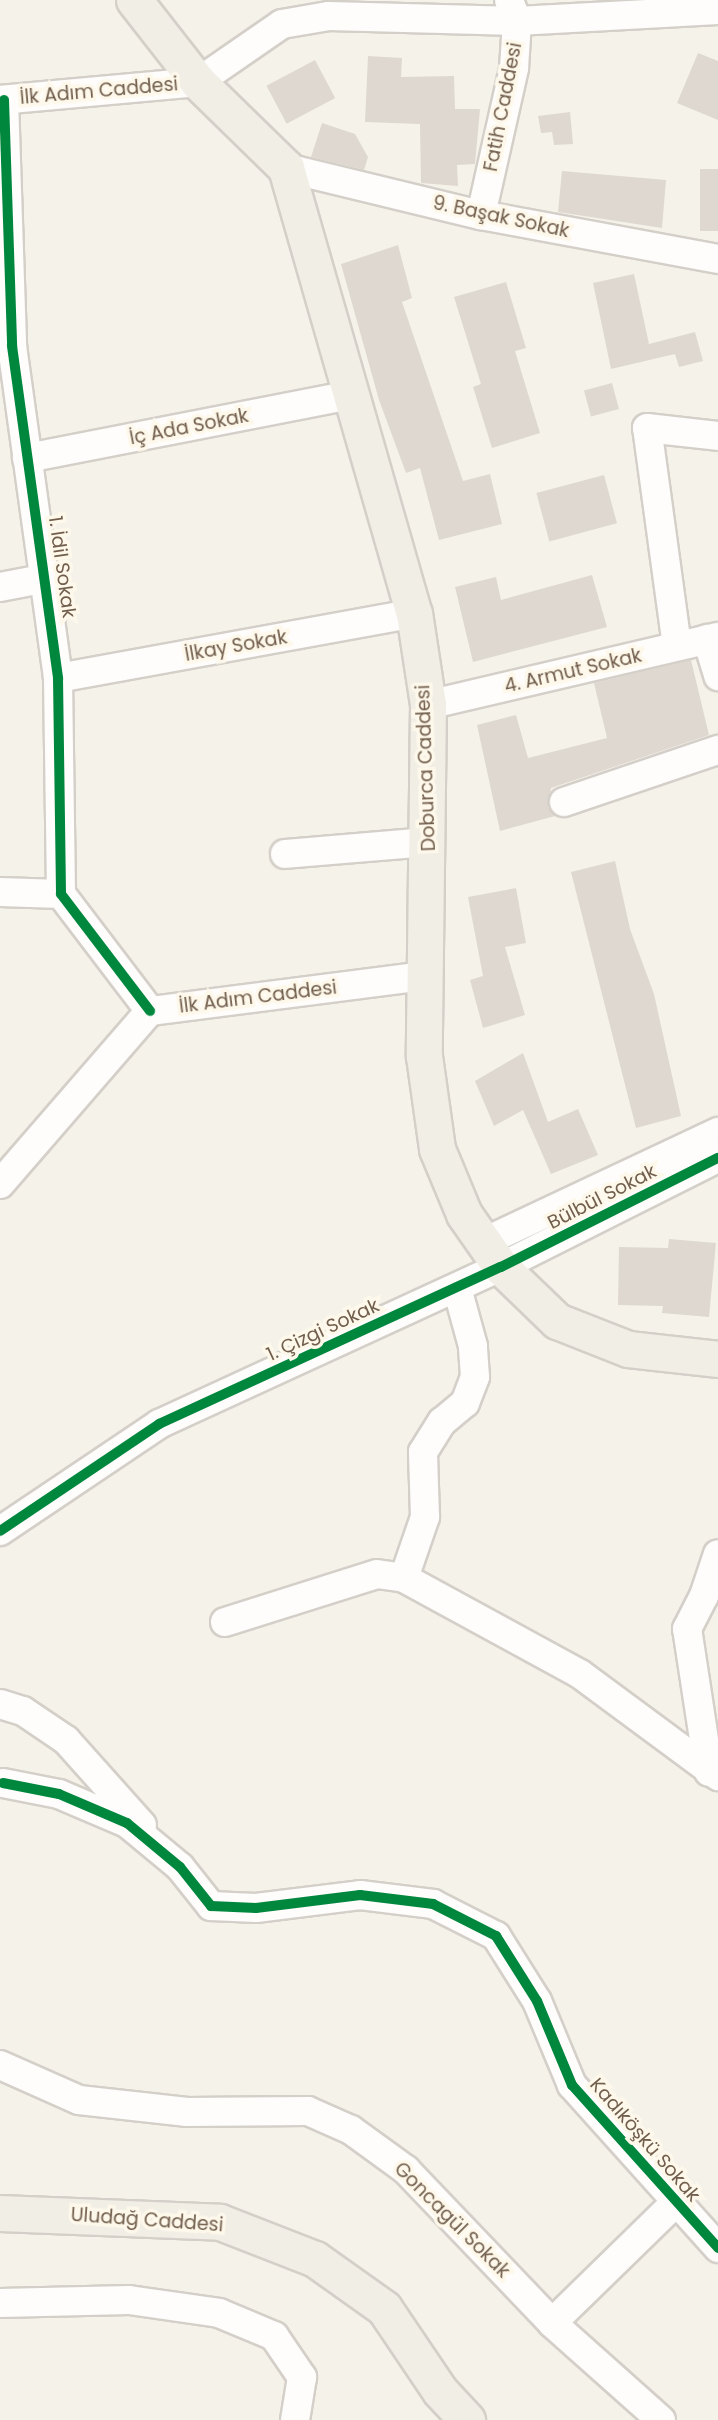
<!DOCTYPE html>
<meta charset="utf-8">
<style>
body{margin:0}
#map{position:relative;width:718px;height:2420px;overflow:hidden;background:#f5f2ea;font-family:Poppins,sans-serif}
div>[style]{position:absolute}
.building>*{inset:0;background:#ded8d0;transform-origin:0 0}
.roads{filter:drop-shadow(2px 0 #d4cfc8) drop-shadow(-2px 0 #d4cfc8) drop-shadow(0 2px #d4cfc8) drop-shadow(0 -2px #d4cfc8)}
.minor>*{height:28px;margin:-14px;padding:0 14px;transform-origin:14px;border-radius:14px;background:#fefdfc}
.major>*{height:35px;margin:-17.5px;padding:0 17.5px;transform-origin:17.5px;border-radius:17.5px;background:#f1eee6}
.cycleway>*{height:10px;margin:-5px;padding:0 5px;transform-origin:5px;border-radius:5px;background:#00873e}
span{translate:-50% -50%;white-space:nowrap;text-align:center;line-height:1.15;-webkit-text-stroke:7px #fef8eb;paint-order:stroke}
.street-label{font-size:19px;color:#715e4c}
</style>
<div id="map">
<div class="building">
<div style="clip-path:polygon(698px 53px,718px 61px,718px 120px,677px 103px)"></div>
<div style="clip-path:polygon(368px 56px,402px 58px,401px 77px,454px 76px,455px 109px,480px 109px,475px 164px,457px 165px,458px 186px,421px 183px,420px 124px,365px 122px)"></div>
<div style="left:315px;top:60px;width:43px;height:55px;rotate:62deg"></div>
<div style="clip-path:polygon(570px 112px,573px 144px,554px 145px,552px 132px,541px 133px,538px 116px)"></div>
<div style="clip-path:polygon(322px 123px,355px 134px,368px 157px,364px 170px,311px 157px)"></div>
<div style="left:700px;top:169px;width:18px;height:62px"></div>
<div style="clip-path:polygon(562px 171px,666px 180px,662px 228px,558px 212px)"></div>
<div style="clip-path:polygon(398px 245px,412px 298px,402px 302px,463px 481px,490px 474px,502px 524px,439px 540px,420px 468px,406px 473px,379px 400px,341px 264px)"></div>
<div style="clip-path:polygon(634px 274px,649px 344px,695px 332px,703px 361px,679px 367px,675px 354px,611px 369px,593px 283px)"></div>
<div style="clip-path:polygon(506px 282px,526px 348px,515px 351px,540px 433px,492px 448px,473px 387px,481px 384px,454px 297px)"></div>
<div style="left:612px;top:383px;width:27px;height:29px;rotate:75deg"></div>
<div style="left:604px;top:475px;width:50px;height:70px;rotate:75deg"></div>
<div style="clip-path:polygon(592px 575px,607px 627px,473px 662px,455px 587px,496px 577px,501px 600px)"></div>
<div style="clip-path:polygon(691px 660px,709px 735px,551px 788px,548px 807px,555px 816px,500px 831px,477px 725px,516px 715px,528px 758px,607px 738px,594px 683px)"></div>
<div style="clip-path:polygon(615px 861px,630px 929px,654px 994px,681px 1116px,636px 1128px,571px 872px)"></div>
<div style="clip-path:polygon(516px 888px,526px 943px,505px 947px,525px 1015px,483px 1028px,470px 980px,483px 976px,468px 897px)"></div>
<div style="clip-path:polygon(523px 1053px,548px 1122px,578px 1109px,598px 1155px,551px 1174px,523px 1110px,494px 1126px,475px 1081px)"></div>
<div style="clip-path:polygon(669px 1239px,716px 1243px,709px 1317px,662px 1313px,663px 1306px,618px 1305px,619px 1247px,668px 1248px)"></div>
</div>
<div class="roads">
<div class="minor">
<div style="left:0;top:100px;width:199px;rotate:-5.2deg"></div>
<div style="left:198px;top:82px;width:102px;rotate:-34.6deg"></div>
<div style="left:282px;top:24px;width:48px;rotate:-9.7deg"></div>
<div style="left:329px;top:16px;width:188px;rotate:1.5deg"></div>
<div style="left:517px;top:21px;width:201px;rotate:-3.1deg"></div>
<div style="left:4px;top:100px;width:246px;rotate:88.1deg"></div>
<div style="left:12px;top:346px;width:335px;rotate:82.1deg"></div>
<div style="left:58px;top:678px;width:216px;rotate:89.2deg"></div>
<div style="left:61px;top:894px;width:147px;rotate:52.7deg"></div>
<div style="left:286px;top:168px;width:201px;rotate:13.6deg"></div>
<div style="left:481px;top:215px;width:241px;rotate:10.5deg"></div>
<div style="left:481px;top:215px;width:151px;rotate:-77.3deg"></div>
<div style="left:514px;top:68px;width:47px;rotate:-86.3deg"></div>
<div style="left:517px;top:21px;width:22px;rotate:-111deg"></div>
<div style="left:27px;top:458px;width:330px;rotate:-11deg"></div>
<div style="left:0;top:587px;width:48px;rotate:-10.8deg"></div>
<div style="left:707px;top:639px;width:39px;rotate:73deg"></div>
<div style="left:677px;top:646px;width:220px;rotate:-97.8deg"></div>
<div style="left:647px;top:428px;width:71px;rotate:6.4deg"></div>
<div style="left:58px;top:678px;width:362px;rotate:-10.3deg"></div>
<div style="left:428px;top:705px;width:298px;rotate:-13.2deg"></div>
<div style="left:564px;top:802px;width:163px;rotate:-18.7deg"></div>
<div style="left:285px;top:854px;width:144px;rotate:-4.8deg"></div>
<div style="left:0;top:892px;width:61px;rotate:1.9deg"></div>
<div style="left:0;top:1184px;width:229px;rotate:-49.1deg"></div>
<div style="left:150px;top:1011px;width:277px;rotate:-7.3deg"></div>
<div style="left:482px;top:1243px;width:261px;rotate:-25.2deg"></div>
<div style="left:0;top:1531px;width:192px;rotate:-33.9deg"></div>
<div style="left:159px;top:1424px;width:376px;rotate:-24.7deg"></div>
<div style="left:501px;top:1267px;width:243px;rotate:-26.7deg"></div>
<div style="left:404px;top:1578px;width:65px;rotate:-71deg"></div>
<div style="left:425px;top:1517px;width:65px;rotate:-91.8deg"></div>
<div style="left:423px;top:1452px;width:36px;rotate:-58deg"></div>
<div style="left:442px;top:1422px;width:30px;rotate:-40deg"></div>
<div style="left:465px;top:1403px;width:28px;rotate:-69deg"></div>
<div style="left:475px;top:1377px;width:31px;rotate:-94deg"></div>
<div style="left:473px;top:1346px;width:60px;rotate:-105.4deg"></div>
<div style="left:225px;top:1622px;width:159px;rotate:-17.5deg"></div>
<div style="left:377px;top:1574px;width:27px;rotate:8deg"></div>
<div style="left:404px;top:1578px;width:200px;rotate:28.6deg"></div>
<div style="left:580px;top:1674px;width:172px;rotate:36.5deg"></div>
<div style="left:0;top:1704px;width:24px;rotate:17deg"></div>
<div style="left:23px;top:1711px;width:52px;rotate:34deg"></div>
<div style="left:66px;top:1740px;width:114px;rotate:48.2deg"></div>
<div style="left:709px;top:1772px;width:145px;rotate:-98.7deg"></div>
<div style="left:687px;top:1629px;width:37px;rotate:-63deg"></div>
<div style="left:704px;top:1596px;width:44px;rotate:-71.6deg"></div>
<div style="left:3px;top:1783px;width:57px;rotate:11.1deg"></div>
<div style="left:59px;top:1794px;width:74px;rotate:23.1deg"></div>
<div style="left:127px;top:1823px;width:69px;rotate:39.7deg"></div>
<div style="left:180px;top:1867px;width:50px;rotate:51.5deg"></div>
<div style="left:211px;top:1906px;width:45px;rotate:2.5deg"></div>
<div style="left:256px;top:1908px;width:105px;rotate:-7.1deg"></div>
<div style="left:360px;top:1895px;width:74px;rotate:7deg"></div>
<div style="left:433px;top:1904px;width:71px;rotate:26.9deg"></div>
<div style="left:496px;top:1936px;width:77px;rotate:57.8deg"></div>
<div style="left:537px;top:2001px;width:91px;rotate:67.4deg"></div>
<div style="left:572px;top:2085px;width:219px;rotate:48.1deg"></div>
<div style="left:0;top:2065px;width:86px;rotate:23.9deg"></div>
<div style="left:79px;top:2100px;width:109px;rotate:6.3deg"></div>
<div style="left:187px;top:2112px;width:121px;rotate:-0.5deg"></div>
<div style="left:308px;top:2111px;width:47px;rotate:23.8deg"></div>
<div style="left:351px;top:2130px;width:68px;rotate:36deg"></div>
<div style="left:406px;top:2170px;width:211px;rotate:46.3deg"></div>
<div style="left:552px;top:2323px;width:146px;rotate:41.7deg"></div>
<div style="left:0;top:2303px;width:129px;rotate:-1.3deg"></div>
<div style="left:129px;top:2300px;width:91px;rotate:8.2deg"></div>
<div style="left:219px;top:2313px;width:60px;rotate:22.7deg"></div>
<div style="left:274px;top:2336px;width:50px;rotate:55.7deg"></div>
<div style="left:302px;top:2377px;width:44px;rotate:99.2deg"></div>
<div style="left:552px;top:2323px;width:172px;rotate:-44.3deg"></div>
</div>
<div class="major">
<div style="left:134px;top:0;width:104px;rotate:52deg"></div>
<div style="left:198px;top:82px;width:123px;rotate:44.3deg"></div>
<div style="left:286px;top:168px;width:463px;rotate:74deg"></div>
<div style="left:414px;top:613px;width:93px;rotate:81.3deg"></div>
<div style="left:428px;top:705px;width:351px;rotate:90.7deg"></div>
<div style="left:424px;top:1056px;width:94px;rotate:82deg"></div>
<div style="left:437px;top:1149px;width:70px;rotate:67.4deg"></div>
<div style="left:464px;top:1214px;width:65px;rotate:55.1deg"></div>
<div style="left:501px;top:1267px;width:78px;rotate:44deg"></div>
<div style="left:557px;top:1321px;width:76px;rotate:21.5deg"></div>
<div style="left:628px;top:1349px;width:91px;rotate:6.3deg"></div>
<div style="left:0;top:2213px;width:220px;rotate:2.3deg"></div>
<div style="left:220px;top:2222px;width:102px;rotate:21.3deg"></div>
<div style="left:315px;top:2259px;width:85px;rotate:35.4deg"></div>
<div style="left:384px;top:2308px;width:100px;rotate:56deg"></div>
<div style="left:440px;top:2391px;width:40px;rotate:47deg"></div>
</div>
</div>
<div class="cycleway">
<div style="left:4px;top:100px;width:246px;rotate:88.1deg"></div>
<div style="left:12px;top:346px;width:335px;rotate:82.1deg"></div>
<div style="left:58px;top:678px;width:216px;rotate:89.2deg"></div>
<div style="left:61px;top:894px;width:147px;rotate:52.7deg"></div>
<div style="left:0;top:1531px;width:192px;rotate:-33.9deg"></div>
<div style="left:159px;top:1424px;width:376px;rotate:-24.7deg"></div>
<div style="left:501px;top:1267px;width:243px;rotate:-26.7deg"></div>
<div style="left:3px;top:1783px;width:57px;rotate:11.1deg"></div>
<div style="left:59px;top:1794px;width:74px;rotate:23.1deg"></div>
<div style="left:127px;top:1823px;width:69px;rotate:39.7deg"></div>
<div style="left:180px;top:1867px;width:50px;rotate:51.5deg"></div>
<div style="left:211px;top:1906px;width:45px;rotate:2.5deg"></div>
<div style="left:256px;top:1908px;width:105px;rotate:-7.1deg"></div>
<div style="left:360px;top:1895px;width:74px;rotate:7deg"></div>
<div style="left:433px;top:1904px;width:71px;rotate:26.9deg"></div>
<div style="left:496px;top:1936px;width:77px;rotate:57.8deg"></div>
<div style="left:537px;top:2001px;width:91px;rotate:67.4deg"></div>
<div style="left:572px;top:2085px;width:219px;rotate:48.1deg"></div>
</div>
<div class="street-label">
<span style="left:99px;top:91px;rotate:-5deg">İlk Adım Caddesi</span>
<span style="left:503px;top:107px;rotate:-79deg">Fatih Caddesi</span>
<span style="left:501px;top:217px;rotate:12deg">9. Başak Sokak</span>
<span style="left:189px;top:427px;rotate:-11deg">İç Ada Sokak</span>
<span style="left:62px;top:567px;rotate:82deg">1. İdil Sokak</span>
<span style="left:236px;top:646px;rotate:-10deg">İlkay Sokak</span>
<span style="left:573px;top:671px;rotate:-13deg">4. Armut Sokak</span>
<span style="left:426px;top:768px;rotate:-92deg">Doburca Caddesi</span>
<span style="left:258px;top:997px;rotate:-7deg">İlk Adım Caddesi</span>
<span style="left:602px;top:1197px;rotate:-27deg">Bülbül Sokak</span>
<span style="left:323px;top:1330px;rotate:-25deg">1. Çizgi Sokak</span>
<span style="left:645px;top:2140px;rotate:49deg">Kadıköşkü Sokak</span>
<span style="left:147px;top:2220px;rotate:4deg">Uludağ Caddesi</span>
<span style="left:452px;top:2220px;rotate:45deg">Goncagül Sokak</span>
</div>
</div>
